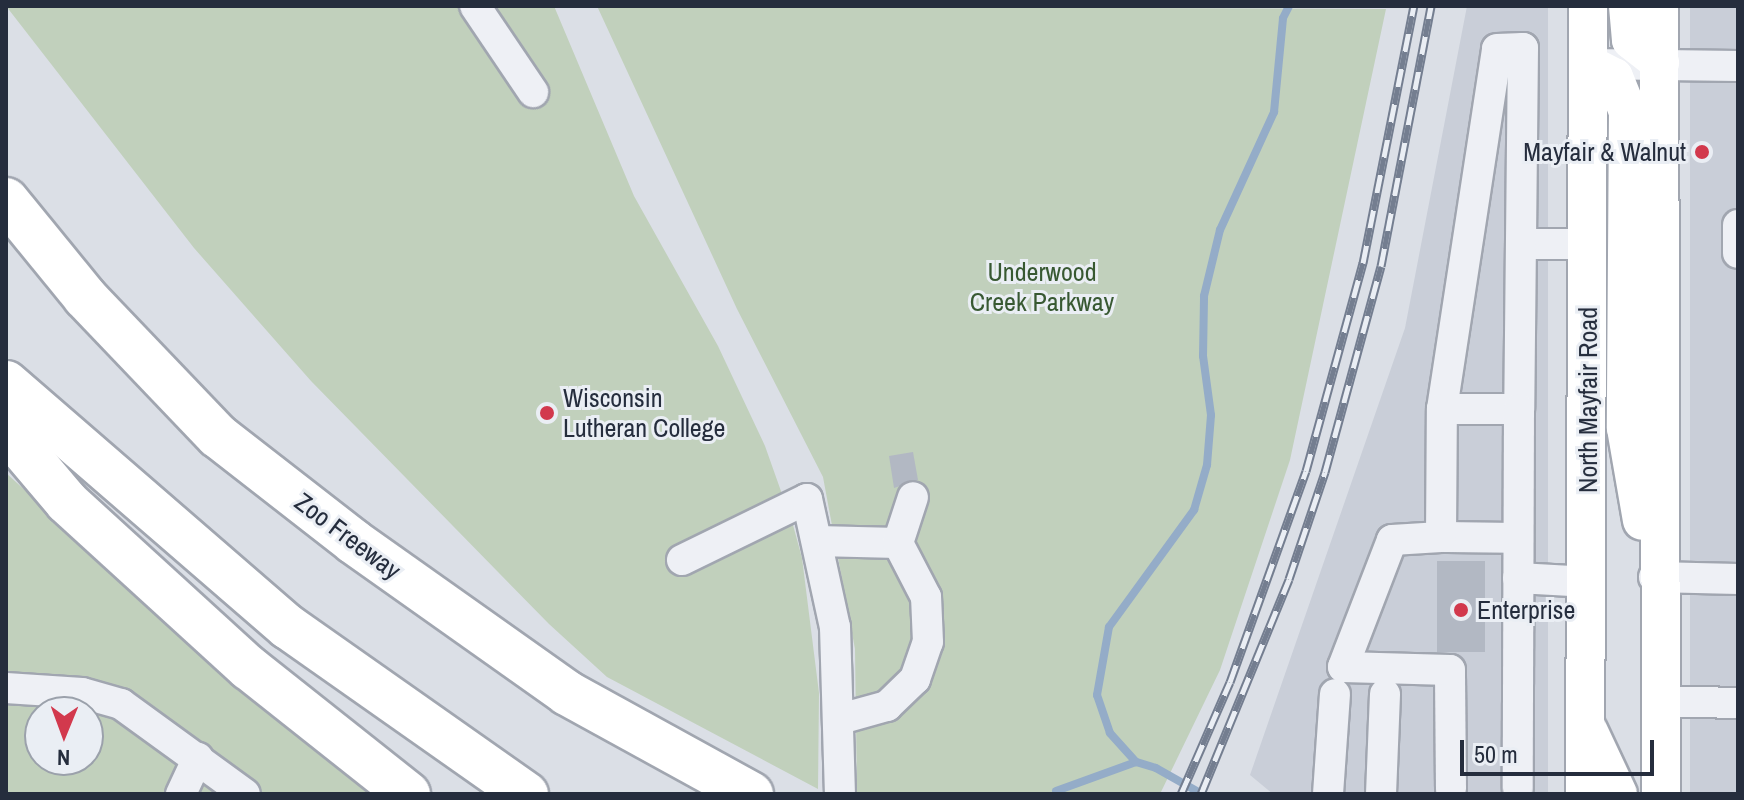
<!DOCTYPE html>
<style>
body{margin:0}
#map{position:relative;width:1744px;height:800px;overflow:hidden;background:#dbdfe6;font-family:"Archivo Narrow",sans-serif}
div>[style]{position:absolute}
.built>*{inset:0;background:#c9ced8;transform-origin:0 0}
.green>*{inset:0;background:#c1d0bc}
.stream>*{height:8px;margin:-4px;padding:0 4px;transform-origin:4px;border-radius:4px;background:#94acc8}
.building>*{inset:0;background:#b2b8c3;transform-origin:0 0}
.roads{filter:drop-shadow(2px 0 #a1a6b0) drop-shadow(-2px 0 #a1a6b0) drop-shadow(0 2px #a1a6b0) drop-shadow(0 -2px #a1a6b0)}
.minor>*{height:30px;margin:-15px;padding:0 15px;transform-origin:15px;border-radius:15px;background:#eef0f5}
.major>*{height:38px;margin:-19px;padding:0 19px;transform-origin:19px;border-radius:19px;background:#fff}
.highway>*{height:44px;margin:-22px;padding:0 22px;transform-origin:22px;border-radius:22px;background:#fff}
.rail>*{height:9px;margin-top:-4.5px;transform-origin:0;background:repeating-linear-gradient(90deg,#eaeef4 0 18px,#747e90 0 36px);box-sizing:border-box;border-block:2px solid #747e90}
.dots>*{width:22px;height:22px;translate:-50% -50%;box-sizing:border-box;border:4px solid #eaeef4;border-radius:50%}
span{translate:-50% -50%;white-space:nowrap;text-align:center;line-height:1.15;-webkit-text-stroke:6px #eaeef4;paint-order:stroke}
.poi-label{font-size:26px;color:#252d3d}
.right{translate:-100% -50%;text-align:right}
.left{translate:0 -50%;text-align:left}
.park-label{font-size:26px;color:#385932}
.street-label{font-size:26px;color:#252d3d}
.frame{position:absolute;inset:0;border:8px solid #252d3d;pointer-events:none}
.north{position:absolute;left:24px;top:696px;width:80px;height:80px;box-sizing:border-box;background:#eaeef4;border:2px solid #9ba1ab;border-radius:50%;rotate:181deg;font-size:22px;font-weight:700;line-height:32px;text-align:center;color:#252d3d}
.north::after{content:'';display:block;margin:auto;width:28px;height:36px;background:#d2394d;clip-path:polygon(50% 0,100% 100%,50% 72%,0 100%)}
.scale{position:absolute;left:1460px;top:740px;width:194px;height:36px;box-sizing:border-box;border:4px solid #252d3d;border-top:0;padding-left:10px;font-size:24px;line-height:28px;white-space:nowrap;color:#252d3d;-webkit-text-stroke:6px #eaeef4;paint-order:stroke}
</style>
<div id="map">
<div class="built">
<div style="clip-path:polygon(1467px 6px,1548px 6px,1548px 794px,1273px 794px,1250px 775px,1405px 328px)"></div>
<div style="left:1690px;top:6px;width:48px;height:788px"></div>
</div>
<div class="green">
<div style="clip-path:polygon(6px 6px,554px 6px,634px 196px,718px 346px,765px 446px,793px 525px,802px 558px,819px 693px,818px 789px,607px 677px,549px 624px,311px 381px,194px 248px)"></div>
<div style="clip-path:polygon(597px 6px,1386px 9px,1290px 460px,1220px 670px,1160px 794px,857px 794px,855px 649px,823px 477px,737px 309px)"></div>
<div style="clip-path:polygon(evenodd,6px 473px,202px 651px,430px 794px,6px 794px,6px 473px,40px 712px,88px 712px,88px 760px,40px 760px,40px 712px)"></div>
</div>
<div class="stream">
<div style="left:1056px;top:791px;width:85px;rotate:-19.9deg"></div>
<div style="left:1202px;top:794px;width:53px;rotate:-150.5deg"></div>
<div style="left:1156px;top:768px;width:21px;rotate:-163deg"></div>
<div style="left:1136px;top:762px;width:39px;rotate:-132deg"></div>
<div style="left:1110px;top:733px;width:40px;rotate:-108.9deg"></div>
<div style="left:1097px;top:695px;width:69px;rotate:-80deg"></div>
<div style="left:1109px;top:627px;width:145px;rotate:-54deg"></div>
<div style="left:1194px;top:510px;width:47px;rotate:-73.9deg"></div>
<div style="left:1207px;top:465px;width:50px;rotate:-85.4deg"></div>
<div style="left:1211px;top:415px;width:60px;rotate:-97.7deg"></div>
<div style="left:1203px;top:356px;width:60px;rotate:-89deg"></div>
<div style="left:1204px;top:296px;width:68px;rotate:-76.4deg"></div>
<div style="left:1220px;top:230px;width:130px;rotate:-65.4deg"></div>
<div style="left:1274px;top:112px;width:94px;rotate:-84.5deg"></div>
<div style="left:1283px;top:18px;width:13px;rotate:-63deg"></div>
</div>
<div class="building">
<div style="clip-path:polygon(913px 452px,918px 480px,894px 488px,889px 456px)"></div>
<div style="left:1437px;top:561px;width:48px;height:91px"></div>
</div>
<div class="roads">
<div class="minor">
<div style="left:475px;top:6px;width:104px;rotate:56deg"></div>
<div style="left:1588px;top:64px;width:150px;rotate:0.8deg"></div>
<div style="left:1738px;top:225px;width:28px;rotate:90deg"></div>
<div style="left:1521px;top:244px;width:67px"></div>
<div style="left:1442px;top:409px;width:364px;rotate:-81.3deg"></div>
<div style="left:1497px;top:49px;width:26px;rotate:-2deg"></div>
<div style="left:1523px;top:48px;width:361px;rotate:90.6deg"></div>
<div style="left:1441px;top:537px;width:77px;rotate:0.7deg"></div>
<div style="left:817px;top:541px;width:81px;rotate:1.4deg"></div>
<div style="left:682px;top:560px;width:139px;rotate:-26deg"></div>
<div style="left:807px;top:499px;width:131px;rotate:77.7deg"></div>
<div style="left:835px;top:627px;width:167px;rotate:88.3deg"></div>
<div style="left:1654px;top:577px;width:84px;rotate:1.4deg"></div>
<div style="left:1518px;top:578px;width:71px;rotate:3.2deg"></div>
<div style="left:6px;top:688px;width:76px;rotate:3.8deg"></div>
<div style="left:82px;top:693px;width:41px;rotate:15.8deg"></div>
<div style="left:121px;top:704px;width:153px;rotate:36deg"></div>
<div style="left:1660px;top:701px;width:78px;rotate:1.5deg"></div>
<div style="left:840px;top:719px;width:49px;rotate:-15.5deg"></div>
<div style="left:887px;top:706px;width:39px;rotate:-44deg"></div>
<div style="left:915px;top:679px;width:39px;rotate:-71deg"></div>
<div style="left:928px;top:642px;width:45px;rotate:-92.5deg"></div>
<div style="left:926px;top:597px;width:61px;rotate:-117.4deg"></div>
<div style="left:898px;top:543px;width:48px;rotate:-71.9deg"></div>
<div style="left:1451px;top:789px;width:119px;rotate:-90.5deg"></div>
<div style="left:1450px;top:670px;width:107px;rotate:-178.4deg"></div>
<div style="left:1343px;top:667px;width:136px;rotate:-68.9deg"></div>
<div style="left:1392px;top:540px;width:49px;rotate:-3.5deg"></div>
<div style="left:1441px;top:537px;width:128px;rotate:-89.6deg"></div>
<div style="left:1442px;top:409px;width:77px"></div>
<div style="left:1519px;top:409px;width:379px;rotate:90.2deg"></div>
<div style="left:181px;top:794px;width:40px;rotate:-65deg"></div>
<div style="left:1328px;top:794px;width:100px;rotate:-86deg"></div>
<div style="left:1381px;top:794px;width:100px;rotate:-87.7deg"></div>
</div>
<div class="major">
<div style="left:1628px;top:6px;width:34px;rotate:85deg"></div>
<div style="left:1631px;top:40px;width:37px;rotate:38deg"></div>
<div style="left:1659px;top:6px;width:788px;rotate:89.85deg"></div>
<div style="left:1588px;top:64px;width:29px;rotate:27deg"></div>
<div style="left:1614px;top:77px;width:37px;rotate:68deg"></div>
<div style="left:1628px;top:111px;width:317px;rotate:90.4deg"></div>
<div style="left:1626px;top:428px;width:94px;rotate:80.2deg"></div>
<div style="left:1589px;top:732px;width:68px;rotate:64.9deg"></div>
<div style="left:1585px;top:794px;width:788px;rotate:-89.78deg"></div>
</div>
<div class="highway">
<div style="left:6px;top:200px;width:125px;rotate:50.8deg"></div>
<div style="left:85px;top:297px;width:192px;rotate:46.3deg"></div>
<div style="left:218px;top:436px;width:172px;rotate:37.9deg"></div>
<div style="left:354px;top:542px;width:261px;rotate:35.3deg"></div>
<div style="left:567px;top:693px;width:210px;rotate:28.8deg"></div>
<div style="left:6px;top:383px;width:373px;rotate:40.9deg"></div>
<div style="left:288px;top:627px;width:291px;rotate:35.1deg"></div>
<div style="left:6px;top:430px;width:94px;rotate:49.7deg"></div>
<div style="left:67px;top:502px;width:246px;rotate:42.4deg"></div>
<div style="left:249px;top:668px;width:203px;rotate:38.4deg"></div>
</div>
</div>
<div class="rail">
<div style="left:1181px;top:794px;width:122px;rotate:-66.4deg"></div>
<div style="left:1230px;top:682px;width:224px;rotate:-70.2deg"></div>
<div style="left:1306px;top:471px;width:216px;rotate:-74.7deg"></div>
<div style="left:1363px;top:263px;width:262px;rotate:-78.8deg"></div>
<div style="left:1201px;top:794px;width:232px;rotate:-67.7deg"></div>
<div style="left:1289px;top:579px;width:113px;rotate:-71.4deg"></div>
<div style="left:1325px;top:472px;width:213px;rotate:-74.8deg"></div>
<div style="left:1381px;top:266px;width:265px;rotate:-79.1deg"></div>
</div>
<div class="dots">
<div style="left:1702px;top:152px;background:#d2394d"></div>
<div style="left:547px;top:413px;background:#d2394d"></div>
<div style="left:1461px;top:610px;background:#d2394d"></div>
</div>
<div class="poi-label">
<span class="right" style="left:1686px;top:152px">Mayfair &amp; Walnut</span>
<span class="left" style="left:563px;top:413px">Wisconsin<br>Lutheran College</span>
<span class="left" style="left:1477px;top:610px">Enterprise</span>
</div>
<div class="park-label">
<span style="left:1042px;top:287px">Underwood<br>Creek Parkway</span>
</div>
<div class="street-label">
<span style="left:1588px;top:400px;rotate:-90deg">North Mayfair Road</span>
<span style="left:348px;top:536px;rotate:37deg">Zoo Freeway</span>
</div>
<div class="frame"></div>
<div class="north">N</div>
<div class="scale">50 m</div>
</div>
